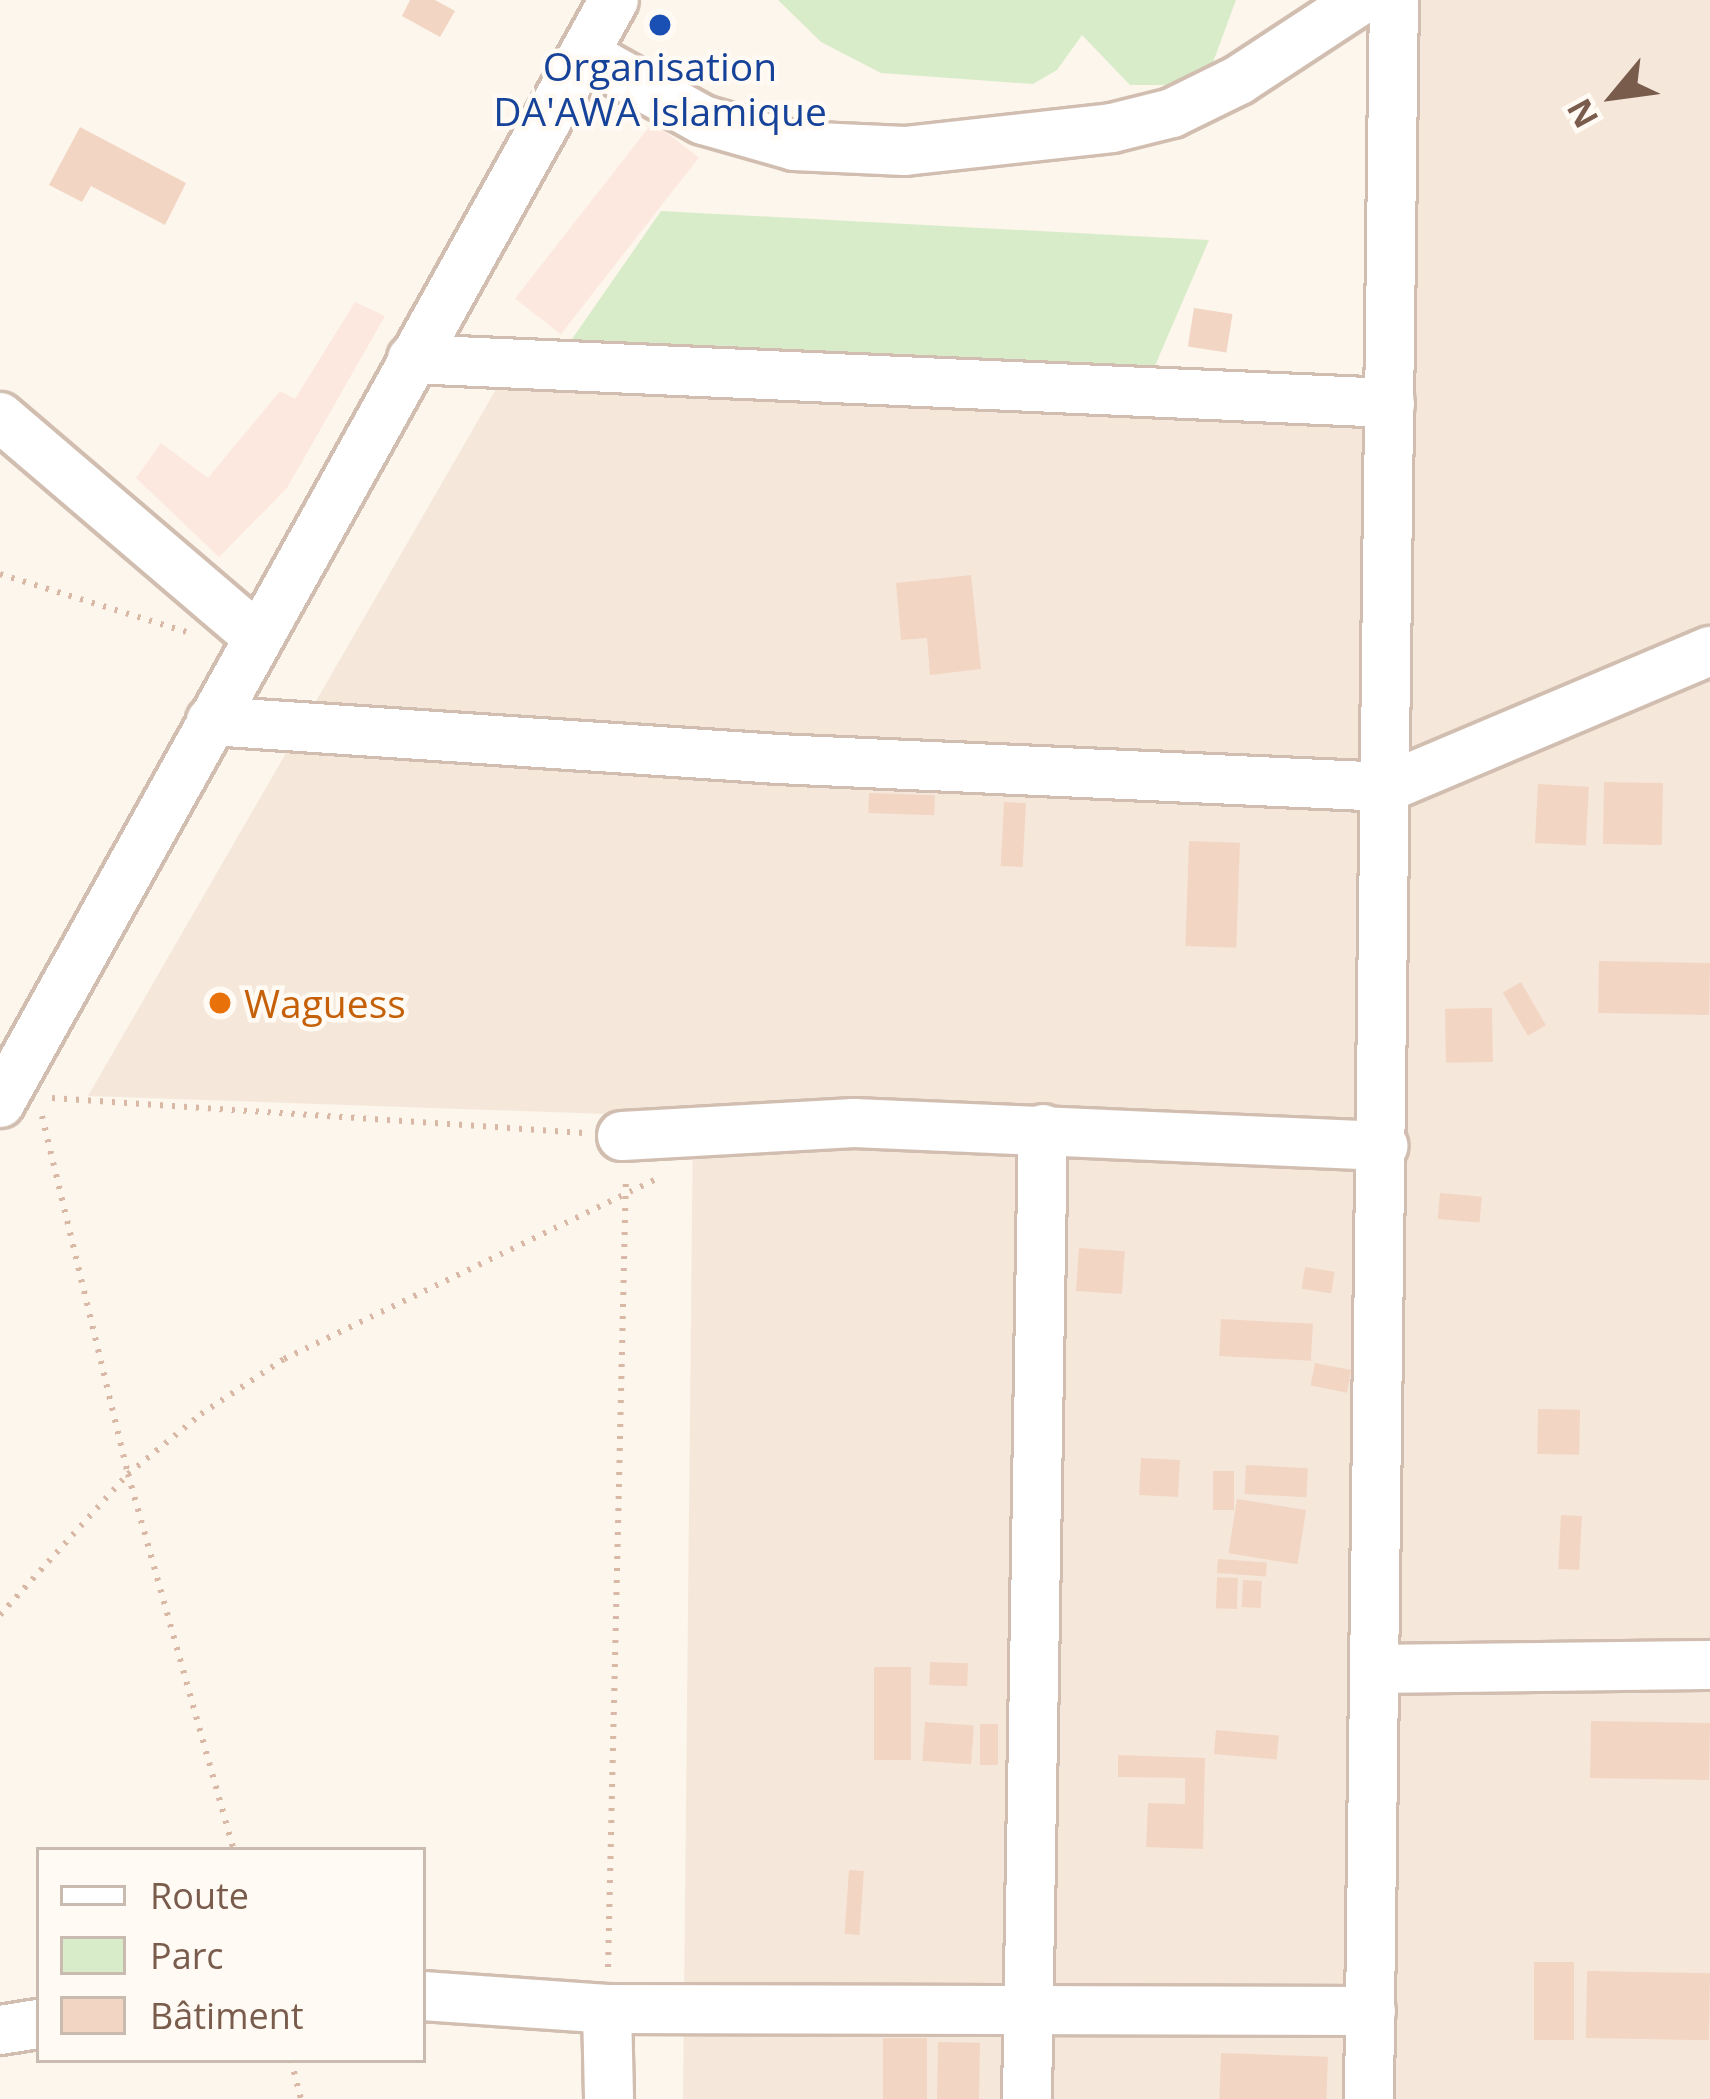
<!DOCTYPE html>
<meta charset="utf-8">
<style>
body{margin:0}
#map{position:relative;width:1710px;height:2099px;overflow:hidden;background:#fdf6ec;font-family:"Open Sans",sans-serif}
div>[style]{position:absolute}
.residential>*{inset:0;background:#f5e8da}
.commercial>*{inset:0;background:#fde8e0;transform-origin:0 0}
.green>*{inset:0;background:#d8ecc9}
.building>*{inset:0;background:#f3d5c3;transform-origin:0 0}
.path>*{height:6px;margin-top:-3px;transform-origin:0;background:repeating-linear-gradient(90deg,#d9b8a5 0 3px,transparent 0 12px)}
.roads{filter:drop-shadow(3px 0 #d1beb0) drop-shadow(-3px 0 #d1beb0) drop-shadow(0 3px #d1beb0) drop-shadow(0 -3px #d1beb0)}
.minor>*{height:48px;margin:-24px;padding:0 24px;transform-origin:24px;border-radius:24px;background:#fff}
.dots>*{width:33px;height:33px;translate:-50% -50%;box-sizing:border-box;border:6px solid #fffaf3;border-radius:50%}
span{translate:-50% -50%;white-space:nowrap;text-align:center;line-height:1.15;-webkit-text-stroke:9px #fffaf3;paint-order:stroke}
.transit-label{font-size:39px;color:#164399}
.food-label{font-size:39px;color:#c56008}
.left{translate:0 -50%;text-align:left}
.legend{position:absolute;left:36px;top:1847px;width:390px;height:216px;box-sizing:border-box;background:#fffaf3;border:3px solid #cabbb1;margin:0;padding:15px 21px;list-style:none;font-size:36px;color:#7a5c4d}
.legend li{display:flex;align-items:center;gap:24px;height:60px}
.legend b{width:60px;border:3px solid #cabbb1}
.north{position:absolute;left:1554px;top:36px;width:120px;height:120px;-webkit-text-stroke:9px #fffaf3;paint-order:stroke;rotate:241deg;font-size:33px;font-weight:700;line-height:48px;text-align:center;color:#7a5c4d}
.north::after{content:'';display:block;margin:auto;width:42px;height:54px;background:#7a5c4d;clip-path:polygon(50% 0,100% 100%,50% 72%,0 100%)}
</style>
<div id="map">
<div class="residential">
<div style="clip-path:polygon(1406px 0,1710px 0,1710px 2099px,683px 2099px,693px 1117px,88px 1096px,506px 372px,1404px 413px)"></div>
</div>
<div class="commercial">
<div style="left:653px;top:122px;width:58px;height:224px;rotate:38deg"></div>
<div style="clip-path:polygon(355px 302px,385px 316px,287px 488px,219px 557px,136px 478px,161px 443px,208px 478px,280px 391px,295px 399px)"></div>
</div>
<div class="green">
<div style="clip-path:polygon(778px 0,1236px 0,1212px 65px,1177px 85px,1130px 85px,1082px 35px,1057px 70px,1033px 84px,881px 73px,821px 42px)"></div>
<div style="clip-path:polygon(661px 211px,1209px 240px,1148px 382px,563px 352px)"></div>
</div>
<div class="building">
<div style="clip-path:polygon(410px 0,435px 0,455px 11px,440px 37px,402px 16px)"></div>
<div style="clip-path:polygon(80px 127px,186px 183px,165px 225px,91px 186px,82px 202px,49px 185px)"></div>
<div style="left:1194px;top:308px;width:39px;height:39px;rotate:9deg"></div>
<div style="clip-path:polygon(971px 575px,981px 669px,930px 675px,927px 638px,901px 640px,896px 583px)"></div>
<div style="left:1604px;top:782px;width:59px;height:62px;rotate:1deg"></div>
<div style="left:1538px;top:784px;width:51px;height:59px;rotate:3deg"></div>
<div style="left:869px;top:793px;width:66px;height:20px;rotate:2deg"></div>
<div style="left:1004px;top:802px;width:22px;height:64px;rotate:3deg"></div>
<div style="left:1189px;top:841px;width:51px;height:105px;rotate:2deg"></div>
<div style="left:1599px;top:961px;width:111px;height:52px;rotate:1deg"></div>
<div style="left:1521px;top:982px;width:50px;height:21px;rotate:60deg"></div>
<div style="left:1492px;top:1008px;width:54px;height:47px;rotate:89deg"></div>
<div style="left:1440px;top:1193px;width:42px;height:26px;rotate:5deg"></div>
<div style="left:1079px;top:1248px;width:46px;height:43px;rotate:4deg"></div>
<div style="left:1305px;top:1267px;width:30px;height:22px;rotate:9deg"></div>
<div style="left:1221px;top:1319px;width:92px;height:37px;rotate:3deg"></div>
<div style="left:1315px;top:1363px;width:37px;height:23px;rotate:11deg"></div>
<div style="left:1538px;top:1409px;width:42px;height:45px;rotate:1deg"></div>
<div style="left:1141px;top:1458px;width:39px;height:37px;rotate:3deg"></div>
<div style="left:1246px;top:1465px;width:62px;height:29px;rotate:3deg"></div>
<div style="left:1213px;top:1471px;width:21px;height:39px"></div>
<div style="left:1237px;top:1499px;width:70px;height:55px;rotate:9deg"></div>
<div style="left:1561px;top:1515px;width:21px;height:54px;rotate:3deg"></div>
<div style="left:1218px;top:1559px;width:49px;height:14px;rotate:4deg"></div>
<div style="left:1238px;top:1578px;width:31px;height:21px;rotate:92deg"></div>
<div style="left:1243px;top:1580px;width:19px;height:27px;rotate:3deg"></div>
<div style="left:930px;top:1662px;width:38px;height:23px;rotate:2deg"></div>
<div style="left:874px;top:1667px;width:37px;height:93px"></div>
<div style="left:1591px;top:1721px;width:119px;height:57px;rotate:1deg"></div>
<div style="left:925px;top:1722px;width:49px;height:39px;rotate:4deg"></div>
<div style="left:980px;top:1724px;width:18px;height:41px"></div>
<div style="left:1216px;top:1730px;width:63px;height:24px;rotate:5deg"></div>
<div style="clip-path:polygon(1118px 1755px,1205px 1758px,1203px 1849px,1146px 1847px,1148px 1803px,1185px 1804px,1185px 1778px,1118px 1777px)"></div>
<div style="left:849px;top:1870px;width:15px;height:64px;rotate:4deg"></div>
<div style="left:1534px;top:1962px;width:40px;height:78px"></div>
<div style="left:1587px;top:1971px;width:123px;height:67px;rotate:1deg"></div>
<div style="left:883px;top:2038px;width:44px;height:61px"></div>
<div style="left:938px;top:2042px;width:42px;height:57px;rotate:1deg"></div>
<div style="left:1221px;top:2053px;width:107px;height:46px;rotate:2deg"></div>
</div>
<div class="path">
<div style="left:0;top:574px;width:195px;rotate:17.3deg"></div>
<div style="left:52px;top:1098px;width:533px;rotate:3.76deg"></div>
<div style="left:42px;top:1116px;width:368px;rotate:76.5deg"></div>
<div style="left:128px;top:1474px;width:391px;rotate:74.3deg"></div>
<div style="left:0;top:1615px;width:190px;rotate:-47.8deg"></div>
<div style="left:128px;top:1474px;width:94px;rotate:-39.4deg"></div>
<div style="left:201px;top:1414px;width:100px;rotate:-33.5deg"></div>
<div style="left:284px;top:1359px;width:415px;rotate:-25.8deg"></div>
<div style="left:608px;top:1967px;width:791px;rotate:-88.7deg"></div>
<div style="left:291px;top:2060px;width:40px;rotate:75.6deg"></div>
</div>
<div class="roads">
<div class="minor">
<div style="left:584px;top:54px;width:136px;rotate:29deg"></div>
<div style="left:703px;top:120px;width:95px;rotate:15.9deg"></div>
<div style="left:794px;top:146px;width:111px;rotate:2.6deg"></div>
<div style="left:905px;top:151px;width:208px;rotate:-6.3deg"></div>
<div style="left:1112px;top:128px;width:62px;rotate:-14deg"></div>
<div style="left:1172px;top:113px;width:75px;rotate:-26.2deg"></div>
<div style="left:1239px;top:80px;width:146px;rotate:-33.3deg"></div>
<div style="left:412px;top:359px;width:979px;rotate:2.58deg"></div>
<div style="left:0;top:417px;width:339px;rotate:40.5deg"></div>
<div style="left:211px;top:721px;width:568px;rotate:3.83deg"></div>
<div style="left:778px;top:759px;width:611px;rotate:2.63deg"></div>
<div style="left:1388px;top:787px;width:350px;rotate:-22.9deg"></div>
<div style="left:0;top:1103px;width:1262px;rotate:-60.9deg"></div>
<div style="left:622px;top:1136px;width:232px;rotate:-3.2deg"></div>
<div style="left:854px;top:1123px;width:530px;rotate:2.48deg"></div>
<div style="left:1376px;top:1669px;width:334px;rotate:-0.7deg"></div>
<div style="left:423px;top:1996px;width:184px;rotate:4deg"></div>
<div style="left:607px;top:2009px;width:764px;rotate:0.15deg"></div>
<div style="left:607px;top:2009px;width:90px;rotate:88.7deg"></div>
<div style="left:0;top:2030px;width:39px;rotate:-9deg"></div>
<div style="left:1027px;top:2099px;width:970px;rotate:-89.06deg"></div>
<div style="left:1369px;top:2099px;width:2099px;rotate:-89.32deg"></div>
</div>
</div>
<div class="dots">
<div style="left:660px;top:25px;background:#1a4fb4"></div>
<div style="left:220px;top:1003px;background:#e8710a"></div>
</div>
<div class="transit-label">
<span style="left:660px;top:89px">Organisation<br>DA'AWA Islamique</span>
</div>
<div class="food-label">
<span class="left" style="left:244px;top:1003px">Waguess</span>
</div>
<ul class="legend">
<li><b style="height:15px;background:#fff"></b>Route</li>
<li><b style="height:33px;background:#d8ecc9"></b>Parc</li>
<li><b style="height:33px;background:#f3d5c3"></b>Bâtiment</li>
</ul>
<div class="north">N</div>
</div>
